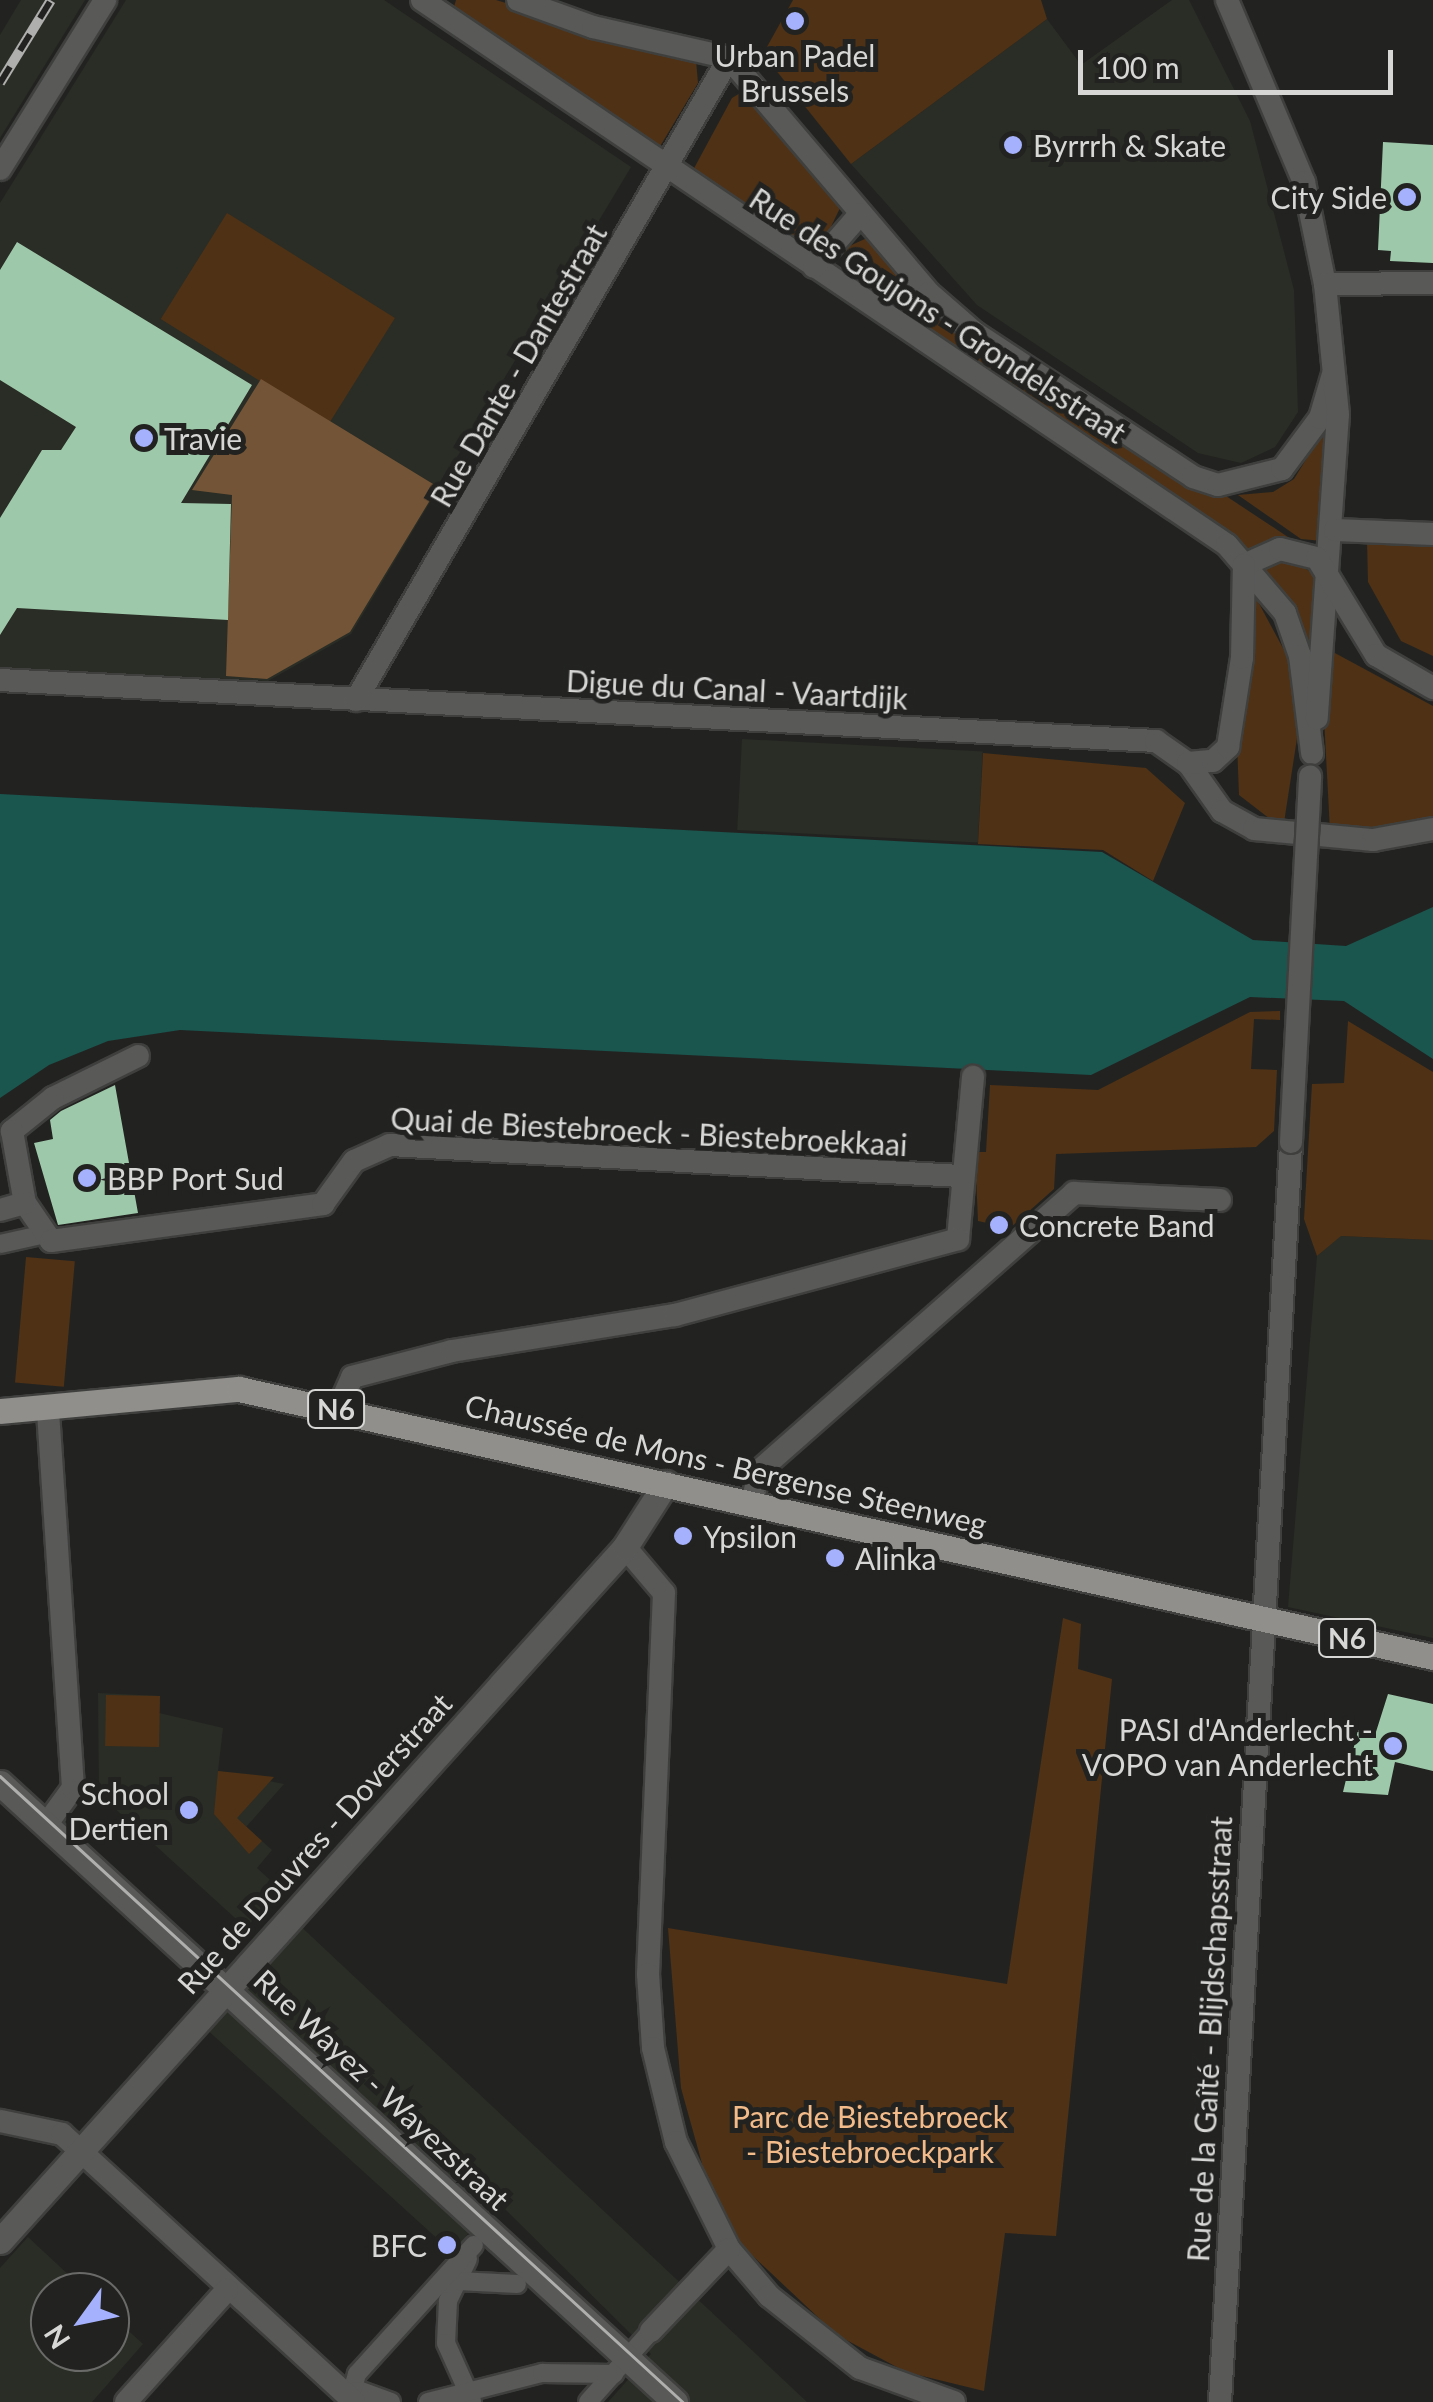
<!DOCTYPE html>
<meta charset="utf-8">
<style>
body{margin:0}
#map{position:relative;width:1433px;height:2402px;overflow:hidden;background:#222321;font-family:Lato,sans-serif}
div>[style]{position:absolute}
.built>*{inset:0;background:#2a2d25;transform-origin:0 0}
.green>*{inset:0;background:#4f3115;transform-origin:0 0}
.forest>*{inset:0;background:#745436}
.water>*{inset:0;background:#1a554e}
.building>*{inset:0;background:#9ec8aa}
.roads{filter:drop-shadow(2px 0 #3f403e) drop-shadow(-2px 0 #3f403e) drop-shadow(0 2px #3f403e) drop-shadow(0 -2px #3f403e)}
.pedestrian>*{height:18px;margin:-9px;padding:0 9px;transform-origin:9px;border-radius:9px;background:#595958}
.minor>*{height:22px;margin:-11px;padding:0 11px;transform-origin:11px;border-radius:11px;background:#595958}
.tertiary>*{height:25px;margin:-12.5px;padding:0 12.5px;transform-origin:12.5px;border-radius:12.5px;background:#595958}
.primary>*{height:25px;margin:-12.5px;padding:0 12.5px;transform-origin:12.5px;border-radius:12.5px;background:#908f8c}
.tram>*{height:2.5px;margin:-1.25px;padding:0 1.25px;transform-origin:1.25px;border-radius:1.25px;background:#afb0ae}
.rail>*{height:10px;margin-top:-5px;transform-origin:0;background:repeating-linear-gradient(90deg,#222321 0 19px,#afb0ae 0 38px);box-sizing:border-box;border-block:2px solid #afb0ae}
.bridges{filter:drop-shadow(2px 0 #3f403e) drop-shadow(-2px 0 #3f403e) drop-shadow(0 2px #3f403e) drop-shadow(0 -2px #3f403e)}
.minor-bridge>*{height:22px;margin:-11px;padding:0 11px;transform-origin:11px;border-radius:11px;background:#595958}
.dots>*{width:28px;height:28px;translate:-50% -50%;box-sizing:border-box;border:5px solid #222321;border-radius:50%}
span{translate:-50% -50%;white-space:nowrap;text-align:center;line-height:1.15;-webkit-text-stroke:10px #222321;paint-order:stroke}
.shield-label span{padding:2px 8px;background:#222321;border:2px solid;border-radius:8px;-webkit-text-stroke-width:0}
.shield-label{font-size:28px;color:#d7d8d6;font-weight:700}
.poi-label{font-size:30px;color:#d7d8d6}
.left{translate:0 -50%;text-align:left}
.right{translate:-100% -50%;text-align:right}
.street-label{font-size:30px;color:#d7d8d6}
.park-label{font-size:30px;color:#f3bb8a}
.north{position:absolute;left:30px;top:2272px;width:100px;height:100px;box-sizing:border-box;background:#222321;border:2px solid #6a6b69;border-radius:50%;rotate:237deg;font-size:28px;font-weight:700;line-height:40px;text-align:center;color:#d7d8d6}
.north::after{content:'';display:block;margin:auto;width:35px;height:45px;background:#a5b1fc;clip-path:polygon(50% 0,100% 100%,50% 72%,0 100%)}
.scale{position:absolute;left:1078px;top:50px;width:315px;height:45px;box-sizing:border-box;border:5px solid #d7d8d6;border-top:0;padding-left:12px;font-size:30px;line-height:35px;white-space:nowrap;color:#d7d8d6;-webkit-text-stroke:8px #222321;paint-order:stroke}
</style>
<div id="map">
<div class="built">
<div style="clip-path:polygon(21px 0,85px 0,0 138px,0 35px)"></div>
<div style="clip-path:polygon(126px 0,384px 0,631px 167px,351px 634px,268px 681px,0 669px,0 203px)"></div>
<div style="clip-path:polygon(1172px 0,1189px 0,1250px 121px,1294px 290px,1298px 412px,1275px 447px,1241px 463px,1198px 453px,977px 305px,851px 164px,1047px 19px,1081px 65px)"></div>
<div style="left:742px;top:739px;width:241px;height:91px;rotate:3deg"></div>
<div style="clip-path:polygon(1340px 1236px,1433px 1240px,1433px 1638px,1288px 1607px,1317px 1256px)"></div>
<div style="clip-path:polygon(98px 1693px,160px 1696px,159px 1713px,223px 1728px,218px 1771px,284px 1784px,246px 1827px,272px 1850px,257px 1868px,280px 1889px,246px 1928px,99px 1794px)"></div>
<div style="clip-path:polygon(295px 1921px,807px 2402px,608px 2402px,651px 2354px,497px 2201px,452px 2252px,204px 2027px)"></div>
<div style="clip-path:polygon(28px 2237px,87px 2292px,50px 2292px,50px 2352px,110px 2352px,110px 2314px,143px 2344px,92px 2402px,0 2402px,0 2268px)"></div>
</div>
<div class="green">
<div style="clip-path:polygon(496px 0,696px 60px,698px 83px,659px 148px,454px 7px,456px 0)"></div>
<div style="clip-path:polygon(793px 0,1041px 0,1047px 19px,851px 164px,763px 54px)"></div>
<div style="clip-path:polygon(745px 90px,829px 182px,840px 208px,826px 237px,788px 243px,692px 172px,732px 98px)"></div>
<div style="left:227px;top:213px;width:198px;height:125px;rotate:32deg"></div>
<div style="clip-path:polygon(867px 238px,915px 287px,1197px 489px,1226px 496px,1291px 539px,1249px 552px,842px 274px,845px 248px)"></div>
<div style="clip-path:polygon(1328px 424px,1323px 541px,1301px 539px,1238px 495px,1273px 492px,1294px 479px)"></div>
<div style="clip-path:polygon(1367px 540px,1433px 544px,1433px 656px,1401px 641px,1368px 582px)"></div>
<div style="clip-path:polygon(1285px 557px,1320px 577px,1315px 655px,1265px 569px)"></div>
<div style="clip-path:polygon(1256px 598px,1291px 663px,1300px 719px,1283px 829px,1239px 795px,1237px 742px)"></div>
<div style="clip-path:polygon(1333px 652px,1433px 706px,1433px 818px,1384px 831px,1330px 831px,1323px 698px)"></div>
<div style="clip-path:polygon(983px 753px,1146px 768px,1185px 803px,1153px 881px,1103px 850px,978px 844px)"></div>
<div style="clip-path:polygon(1280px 1011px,1280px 1020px,1254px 1019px,1251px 1069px,1277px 1070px,1274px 1131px,1256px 1147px,1056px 1154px,1054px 1189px,1010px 1228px,978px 1221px,975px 1152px,986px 1152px,990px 1085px,1098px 1090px,1250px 1012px)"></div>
<div style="clip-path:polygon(1348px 1021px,1433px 1072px,1433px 1240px,1341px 1236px,1317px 1256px,1304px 1219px,1312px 1084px,1344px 1083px)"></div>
<div style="left:26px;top:1257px;width:49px;height:126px;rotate:5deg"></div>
<div style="clip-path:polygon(1063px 1618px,1081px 1624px,1078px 1669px,1112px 1679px,1056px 2236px,1005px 2233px,984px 2391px,906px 2372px,837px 2335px,739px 2243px,708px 2185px,681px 2088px,668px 1928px,1007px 1984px)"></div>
<div style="left:106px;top:1695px;width:54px;height:51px;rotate:1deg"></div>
<div style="clip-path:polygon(218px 1771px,274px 1777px,237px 1818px,262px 1841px,249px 1854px,214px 1814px)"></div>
</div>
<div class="forest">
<div style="clip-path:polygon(261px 379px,438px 487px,350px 632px,267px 679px,226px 676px,232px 495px,192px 490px)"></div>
</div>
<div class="water">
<div style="clip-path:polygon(0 794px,1102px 852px,1253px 940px,1346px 946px,1433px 907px,1433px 1059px,1344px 1001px,1250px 997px,1091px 1075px,180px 1030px,108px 1041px,49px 1065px,0 1098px)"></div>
</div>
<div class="building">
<div style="clip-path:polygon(1383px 142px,1433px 145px,1433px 263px,1390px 261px,1391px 251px,1378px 250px)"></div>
<div style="clip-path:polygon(17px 242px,252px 385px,181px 503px,231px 504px,228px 620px,17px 608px,0 635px,0 518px,42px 450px,61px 450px,76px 427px,0 380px,0 270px)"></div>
<div style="clip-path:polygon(115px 1085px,138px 1213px,58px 1225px,34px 1143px,53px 1139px,50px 1120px,61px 1111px)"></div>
<div style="clip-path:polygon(1388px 1694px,1433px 1704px,1433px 1771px,1395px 1762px,1388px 1795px,1343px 1792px,1358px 1730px,1375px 1735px)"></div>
</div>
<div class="roads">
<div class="pedestrian">
<div style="left:0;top:1244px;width:42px;rotate:-12.4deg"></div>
<div style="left:468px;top:2259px;width:47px;rotate:115.5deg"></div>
<div style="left:448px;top:2301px;width:42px;rotate:92.7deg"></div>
<div style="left:446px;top:2343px;width:64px;rotate:65.9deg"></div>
<div style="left:458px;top:2281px;width:59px;rotate:2.9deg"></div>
<div style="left:391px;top:2402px;width:40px;rotate:-159.8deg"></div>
<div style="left:353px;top:2388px;width:15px;rotate:-74deg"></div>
<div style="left:357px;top:2374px;width:174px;rotate:-47.8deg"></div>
<div style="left:428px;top:2402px;width:118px;rotate:-14.3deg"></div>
<div style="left:542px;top:2373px;width:72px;rotate:0.8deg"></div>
<div style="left:588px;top:2402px;width:95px;rotate:-48.4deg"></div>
</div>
<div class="minor">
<div style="left:422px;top:0;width:972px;rotate:34.1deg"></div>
<div style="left:1227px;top:545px;width:89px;rotate:49.5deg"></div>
<div style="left:1285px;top:613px;width:46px;rotate:70.8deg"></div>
<div style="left:1300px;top:656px;width:98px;rotate:82.9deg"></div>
<div style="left:518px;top:0;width:80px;rotate:19.8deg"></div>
<div style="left:593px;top:27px;width:139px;rotate:12.8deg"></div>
<div style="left:729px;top:58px;width:309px;rotate:49.6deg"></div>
<div style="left:929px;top:293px;width:61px;rotate:41deg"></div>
<div style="left:975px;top:333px;width:261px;rotate:33.4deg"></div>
<div style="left:1193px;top:477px;width:26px;rotate:18deg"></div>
<div style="left:1218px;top:485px;width:66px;rotate:-14deg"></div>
<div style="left:1282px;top:469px;width:64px;rotate:-53.3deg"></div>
<div style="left:1320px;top:418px;width:46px;rotate:-73.5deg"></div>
<div style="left:1227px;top:0;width:198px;rotate:67.1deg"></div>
<div style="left:1304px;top:182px;width:104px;rotate:78.4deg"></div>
<div style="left:1325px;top:284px;width:131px;rotate:84.3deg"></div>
<div style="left:1338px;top:414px;width:305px;rotate:94deg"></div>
<div style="left:0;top:169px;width:199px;rotate:-58.1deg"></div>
<div style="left:814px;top:267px;width:70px;rotate:-49deg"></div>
<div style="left:1325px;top:284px;width:108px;rotate:-0.5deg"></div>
<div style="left:1335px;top:530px;width:98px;rotate:2.3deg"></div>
<div style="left:1244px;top:565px;width:39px;rotate:-24deg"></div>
<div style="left:1280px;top:549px;width:38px;rotate:14deg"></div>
<div style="left:1317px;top:558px;width:114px;rotate:58.7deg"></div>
<div style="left:1376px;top:655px;width:66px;rotate:30.1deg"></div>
<div style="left:0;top:680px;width:1158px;rotate:3.02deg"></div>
<div style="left:1156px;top:741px;width:39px;rotate:35deg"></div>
<div style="left:1188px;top:763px;width:59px;rotate:54.7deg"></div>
<div style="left:1222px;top:811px;width:37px;rotate:29deg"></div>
<div style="left:1254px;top:829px;width:120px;rotate:5.3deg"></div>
<div style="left:1373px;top:840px;width:61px;rotate:-10.4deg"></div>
<div style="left:356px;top:700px;width:742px;rotate:-59.84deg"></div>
<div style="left:1188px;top:763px;width:25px;rotate:-5deg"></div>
<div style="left:1213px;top:761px;width:21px;rotate:-43deg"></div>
<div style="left:1228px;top:747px;width:90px;rotate:-81.1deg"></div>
<div style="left:1242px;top:658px;width:93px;rotate:-88.8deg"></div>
<div style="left:138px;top:1056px;width:95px;rotate:153.7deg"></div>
<div style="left:53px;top:1098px;width:53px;rotate:141.2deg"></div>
<div style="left:12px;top:1131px;width:73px;rotate:79.8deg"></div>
<div style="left:25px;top:1203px;width:46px;rotate:55.6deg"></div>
<div style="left:51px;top:1241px;width:275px;rotate:-7.7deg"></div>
<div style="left:323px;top:1204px;width:53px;rotate:-54.2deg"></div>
<div style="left:354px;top:1161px;width:39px;rotate:-24deg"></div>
<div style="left:390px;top:1145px;width:571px;rotate:3.11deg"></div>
<div style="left:0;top:1210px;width:26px;rotate:-16deg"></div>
<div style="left:958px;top:1239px;width:163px;rotate:-84.7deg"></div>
<div style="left:338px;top:1409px;width:35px;rotate:-66deg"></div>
<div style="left:352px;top:1377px;width:103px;rotate:-14.6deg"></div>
<div style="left:452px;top:1351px;width:226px;rotate:-9.2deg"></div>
<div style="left:675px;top:1315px;width:293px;rotate:-15deg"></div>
<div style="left:752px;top:1502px;width:33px;rotate:-76deg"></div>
<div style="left:760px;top:1470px;width:419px;rotate:-41.4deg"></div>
<div style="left:1074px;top:1193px;width:146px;rotate:2.7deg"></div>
<div style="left:625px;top:1547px;width:60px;rotate:49.7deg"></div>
<div style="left:664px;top:1593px;width:381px;rotate:92.4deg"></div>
<div style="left:648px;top:1974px;width:74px;rotate:86.1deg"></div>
<div style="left:653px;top:2048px;width:97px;rotate:76.3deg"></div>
<div style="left:676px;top:2142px;width:119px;rotate:63.6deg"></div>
<div style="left:729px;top:2249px;width:62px;rotate:49.6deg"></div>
<div style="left:769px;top:2296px;width:116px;rotate:38.4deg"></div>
<div style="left:860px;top:2368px;width:100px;rotate:19.9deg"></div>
<div style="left:46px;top:1825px;width:46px;rotate:-53.9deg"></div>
<div style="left:73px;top:1788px;width:378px;rotate:-93.8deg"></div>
<div style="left:0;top:2121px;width:63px;rotate:11.8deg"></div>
<div style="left:62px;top:2134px;width:396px;rotate:42.5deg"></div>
<div style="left:651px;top:2331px;width:113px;rotate:-46.4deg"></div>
<div style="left:126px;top:2402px;width:151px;rotate:-48deg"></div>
<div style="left:1220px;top:2402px;width:1262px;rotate:-86.77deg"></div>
</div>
<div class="tertiary">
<div style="left:0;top:1783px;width:916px;rotate:42.52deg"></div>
<div style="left:0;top:2241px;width:934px;rotate:-47.99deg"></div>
<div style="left:625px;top:1547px;width:76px;rotate:-57.4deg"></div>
</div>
<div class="primary">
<div style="left:0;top:1411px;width:240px;rotate:-5.3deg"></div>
<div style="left:239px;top:1389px;width:1224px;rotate:12.65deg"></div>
</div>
</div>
<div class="tram">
<div style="left:0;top:1776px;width:926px;rotate:42.51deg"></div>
</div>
<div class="rail">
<div style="left:0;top:83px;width:97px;rotate:-58.4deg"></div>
</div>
<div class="bridges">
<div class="minor-bridge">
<div style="left:1291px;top:1142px;width:366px;rotate:-87deg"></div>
</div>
</div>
<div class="dots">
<div style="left:795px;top:21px;background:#a5b1fc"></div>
<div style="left:1013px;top:145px;background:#a5b1fc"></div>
<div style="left:1407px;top:197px;background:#a5b1fc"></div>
<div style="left:144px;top:438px;background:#a5b1fc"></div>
<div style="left:87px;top:1178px;background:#a5b1fc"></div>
<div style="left:999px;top:1225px;background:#a5b1fc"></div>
<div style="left:683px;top:1536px;background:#a5b1fc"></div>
<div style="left:835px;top:1558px;background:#a5b1fc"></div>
<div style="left:1393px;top:1746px;background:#a5b1fc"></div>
<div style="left:189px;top:1810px;background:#a5b1fc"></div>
<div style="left:447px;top:2245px;background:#a5b1fc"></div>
</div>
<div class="shield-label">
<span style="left:336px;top:1409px">N6</span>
<span style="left:1347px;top:1638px">N6</span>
</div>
<div class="poi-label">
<span style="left:795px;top:72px">Urban Padel<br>Brussels</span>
<span class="left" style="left:1033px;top:145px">Byrrrh &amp; Skate</span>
<span class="right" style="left:1387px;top:197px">City Side</span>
<span class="left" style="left:164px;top:438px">Travie</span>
<span class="left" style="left:107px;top:1178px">BBP Port Sud</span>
<span class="left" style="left:1019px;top:1225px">Concrete Band</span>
<span class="left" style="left:703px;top:1536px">Ypsilon</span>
<span class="left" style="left:855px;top:1558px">Alinka</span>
<span class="right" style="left:1373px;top:1746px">PASI d'Anderlecht -<br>VOPO van Anderlecht</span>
<span class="right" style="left:169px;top:1810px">School<br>Dertien</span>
<span class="right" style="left:427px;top:2245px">BFC</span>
</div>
<div class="street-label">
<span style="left:938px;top:315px;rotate:33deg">Rue des Goujons - Grondelsstraat</span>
<span style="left:518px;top:365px;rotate:-60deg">Rue Dante - Dantestraat</span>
<span style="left:737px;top:689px;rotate:3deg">Digue du Canal - Vaartdijk</span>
<span style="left:649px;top:1131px;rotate:3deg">Quai de Biestebroeck - Biestebroekkaai</span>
<span style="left:726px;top:1464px;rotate:13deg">Chaussée de Mons - Bergense Steenweg</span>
<span style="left:314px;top:1843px;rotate:-48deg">Rue de Douvres - Doverstraat</span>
<span style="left:1209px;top:2039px;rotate:-87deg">Rue de la Gaîté - Blijdschapsstraat</span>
<span style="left:382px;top:2089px;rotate:43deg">Rue Wayez - Wayezstraat</span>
</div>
<div class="park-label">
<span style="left:870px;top:2133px">Parc de Biestebroeck<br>- Biestebroeckpark</span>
</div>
<div class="north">N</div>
<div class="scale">100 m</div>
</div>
